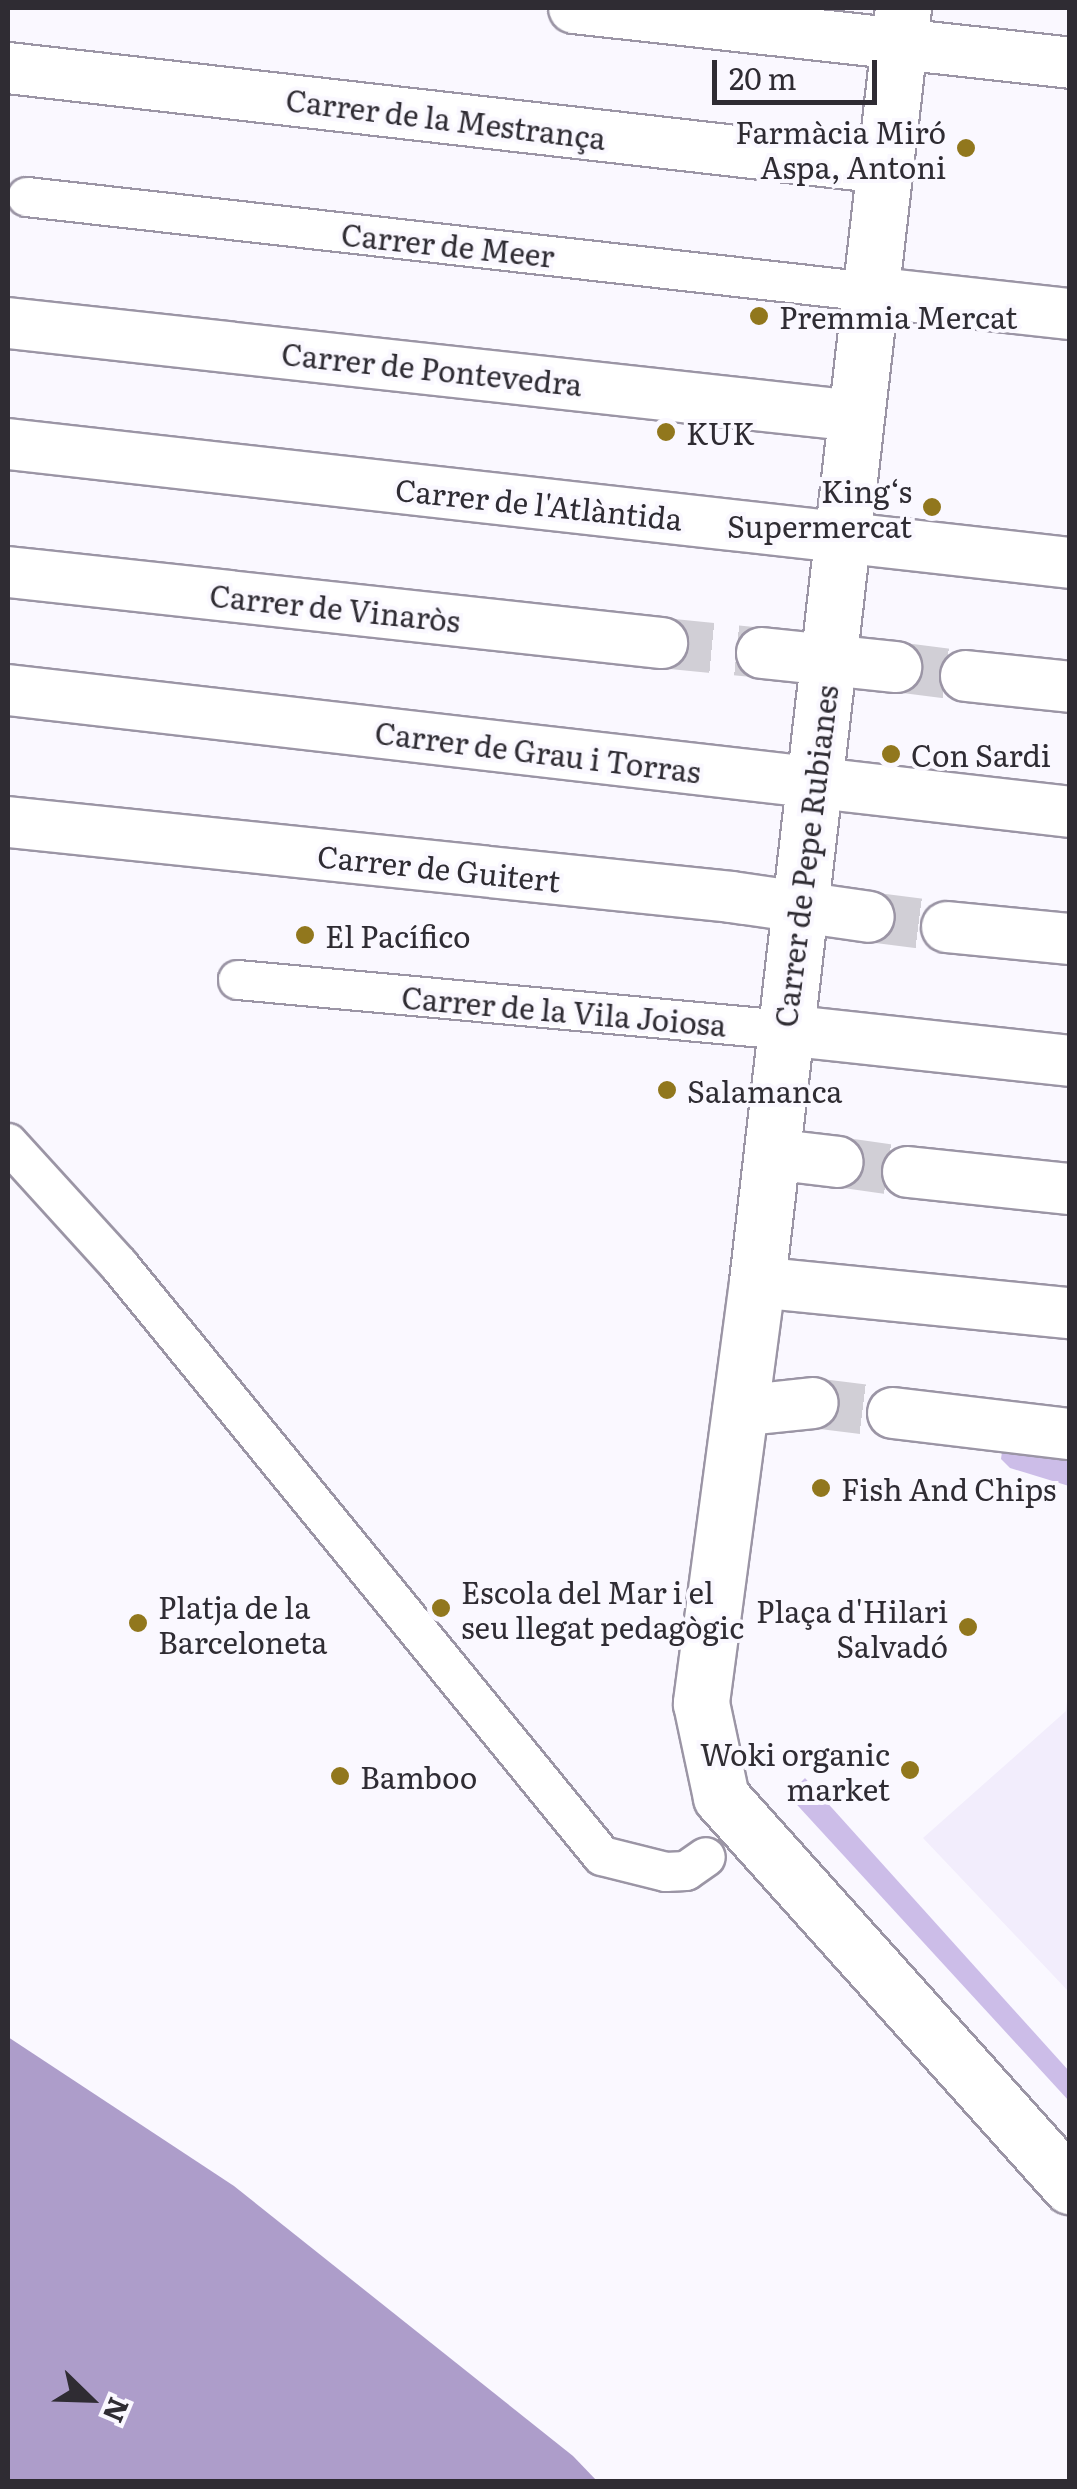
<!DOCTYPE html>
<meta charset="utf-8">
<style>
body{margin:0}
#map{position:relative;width:1077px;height:2489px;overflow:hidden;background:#faf8ff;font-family:Literata,serif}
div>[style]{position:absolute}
.built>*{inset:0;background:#f2edfc}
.green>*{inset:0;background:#ccbde8}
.water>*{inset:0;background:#ad9dca}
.minor-tunnel>*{height:50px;margin-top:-25px;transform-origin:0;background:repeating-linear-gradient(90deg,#d1cfd6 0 50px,transparent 0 75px)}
.roads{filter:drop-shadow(2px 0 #9b95a5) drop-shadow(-2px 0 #9b95a5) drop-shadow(0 2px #9b95a5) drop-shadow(0 -2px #9b95a5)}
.pedestrian>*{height:38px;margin:-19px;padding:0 19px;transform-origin:19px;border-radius:19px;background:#fff}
.minor>*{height:50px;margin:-25px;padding:0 25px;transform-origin:25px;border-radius:25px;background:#fff}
.tertiary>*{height:55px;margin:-27.5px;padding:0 27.5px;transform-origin:27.5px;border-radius:27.5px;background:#fff}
.dots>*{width:28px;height:28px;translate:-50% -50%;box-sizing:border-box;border:5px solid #faf8ff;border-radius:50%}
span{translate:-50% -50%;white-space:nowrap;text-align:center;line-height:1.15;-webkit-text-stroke:8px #faf8ff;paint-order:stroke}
.street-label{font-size:30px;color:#2f2c33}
.poi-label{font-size:30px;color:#2f2c33}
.right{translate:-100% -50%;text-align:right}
.left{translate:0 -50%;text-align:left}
.frame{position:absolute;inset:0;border:10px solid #2f2c33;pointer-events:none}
.north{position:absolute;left:40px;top:2349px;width:100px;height:100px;-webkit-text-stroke:8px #faf8ff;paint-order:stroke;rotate:113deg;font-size:28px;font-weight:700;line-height:40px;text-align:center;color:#2f2c33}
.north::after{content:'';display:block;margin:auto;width:35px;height:45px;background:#2f2c33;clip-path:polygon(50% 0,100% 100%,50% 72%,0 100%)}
.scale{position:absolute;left:712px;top:60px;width:165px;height:45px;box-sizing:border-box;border:5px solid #2f2c33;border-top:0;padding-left:12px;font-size:30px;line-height:35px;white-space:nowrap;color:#2f2c33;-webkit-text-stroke:8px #faf8ff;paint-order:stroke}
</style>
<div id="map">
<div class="built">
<div style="clip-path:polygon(1069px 1682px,1070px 1992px,1069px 1992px,923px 1838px,1066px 1711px)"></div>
</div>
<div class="green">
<div style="clip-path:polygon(1003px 1444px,1069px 1452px,1069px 1486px,1010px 1468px,1001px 1459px)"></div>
<div style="clip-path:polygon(805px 1778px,1069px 2071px,1069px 2101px,788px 1795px)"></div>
</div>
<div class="water">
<div style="clip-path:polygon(8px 2037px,234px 2186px,573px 2456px,597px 2481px,8px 2481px)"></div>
</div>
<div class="minor-tunnel">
<div style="left:662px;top:643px;width:100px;rotate:5.7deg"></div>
<div style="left:896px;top:667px;width:71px;rotate:7.3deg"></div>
<div style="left:869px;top:917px;width:79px;rotate:7.3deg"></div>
<div style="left:838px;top:1162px;width:71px;rotate:8.1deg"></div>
<div style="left:813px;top:1403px;width:81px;rotate:7.1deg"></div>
</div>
<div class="roads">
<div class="pedestrian">
<div style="left:27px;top:197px;width:848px;rotate:6.43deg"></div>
<div style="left:238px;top:980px;width:549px;rotate:5.22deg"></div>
<div style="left:8px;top:1143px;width:165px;rotate:47.7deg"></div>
<div style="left:119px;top:1265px;width:763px;rotate:50.74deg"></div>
<div style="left:602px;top:1856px;width:66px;rotate:14deg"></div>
<div style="left:666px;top:1872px;width:20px;rotate:-3deg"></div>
<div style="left:686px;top:1871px;width:24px;rotate:-35deg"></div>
</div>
<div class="minor">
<div style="left:574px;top:8px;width:499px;rotate:6.3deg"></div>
<div style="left:8px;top:68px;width:883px;rotate:6.51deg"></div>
<div style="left:870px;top:292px;width:201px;rotate:6.3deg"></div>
<div style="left:8px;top:323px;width:853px;rotate:6.26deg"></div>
<div style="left:8px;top:444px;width:1069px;rotate:6.39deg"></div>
<div style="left:8px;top:572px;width:658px;rotate:6.2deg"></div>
<div style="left:762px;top:653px;width:135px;rotate:6deg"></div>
<div style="left:966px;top:676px;width:105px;rotate:6deg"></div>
<div style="left:8px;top:690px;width:1069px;rotate:6.55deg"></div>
<div style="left:8px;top:822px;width:727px;rotate:5.92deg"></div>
<div style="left:731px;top:897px;width:139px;rotate:8.2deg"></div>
<div style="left:947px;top:927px;width:124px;rotate:5.6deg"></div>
<div style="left:785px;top:1030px;width:287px;rotate:6.2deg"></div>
<div style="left:771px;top:1154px;width:67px;rotate:6.8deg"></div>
<div style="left:908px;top:1172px;width:163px;rotate:6deg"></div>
<div style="left:757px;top:1282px;width:315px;rotate:5.7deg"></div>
<div style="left:738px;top:1411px;width:75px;rotate:-6.1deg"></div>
<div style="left:893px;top:1413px;width:178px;rotate:6.8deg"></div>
</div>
<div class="tertiary">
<div style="left:903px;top:8px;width:1282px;rotate:96.54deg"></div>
<div style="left:757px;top:1282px;width:425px;rotate:97.6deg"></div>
<div style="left:701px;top:1703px;width:96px;rotate:78deg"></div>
<div style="left:721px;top:1797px;width:523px;rotate:48.1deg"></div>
</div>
</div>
<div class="dots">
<div style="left:966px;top:148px;background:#91771d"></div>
<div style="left:759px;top:316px;background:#91771d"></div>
<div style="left:666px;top:432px;background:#91771d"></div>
<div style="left:932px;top:507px;background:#91771d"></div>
<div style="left:891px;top:754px;background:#91771d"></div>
<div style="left:305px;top:935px;background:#91771d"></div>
<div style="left:667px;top:1090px;background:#91771d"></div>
<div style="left:821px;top:1488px;background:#91771d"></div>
<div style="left:441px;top:1608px;background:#91771d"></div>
<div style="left:138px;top:1623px;background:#91771d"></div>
<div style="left:968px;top:1627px;background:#91771d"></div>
<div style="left:910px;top:1770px;background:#91771d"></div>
<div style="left:340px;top:1776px;background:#91771d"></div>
</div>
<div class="street-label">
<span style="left:446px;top:118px;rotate:7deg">Carrer de la Mestrança</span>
<span style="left:448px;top:244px;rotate:6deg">Carrer de Meer</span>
<span style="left:432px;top:368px;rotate:6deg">Carrer de Pontevedra</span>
<span style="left:539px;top:503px;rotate:6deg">Carrer de l'Atlàntida</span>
<span style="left:335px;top:607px;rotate:6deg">Carrer de Vinaròs</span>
<span style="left:538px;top:751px;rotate:7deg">Carrer de Grau i Torras</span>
<span style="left:805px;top:856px;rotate:-83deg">Carrer de Pepe Rubianes</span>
<span style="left:439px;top:867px;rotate:6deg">Carrer de Guitert</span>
<span style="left:564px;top:1010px;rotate:5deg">Carrer de la Vila Joiosa</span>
</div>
<div class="poi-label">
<span class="right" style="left:946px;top:148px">Farmàcia Miró<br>Aspa, Antoni</span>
<span class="left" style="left:779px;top:316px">Premmia Mercat</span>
<span class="left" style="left:686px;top:432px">KUK</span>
<span class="right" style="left:912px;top:507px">King‘s<br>Supermercat</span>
<span class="left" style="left:911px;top:754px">Con Sardi</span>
<span class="left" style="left:325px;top:935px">El Pacífico</span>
<span class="left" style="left:687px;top:1090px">Salamanca</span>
<span class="left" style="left:841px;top:1488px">Fish And Chips</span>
<span class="left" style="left:461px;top:1608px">Escola del Mar i el<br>seu llegat pedagògic</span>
<span class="left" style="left:158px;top:1623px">Platja de la<br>Barceloneta</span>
<span class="right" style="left:948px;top:1627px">Plaça d'Hilari<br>Salvadó</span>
<span class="right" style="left:890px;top:1770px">Woki organic<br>market</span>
<span class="left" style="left:360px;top:1776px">Bamboo</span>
</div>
<div class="frame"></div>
<div class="north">N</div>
<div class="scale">20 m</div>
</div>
